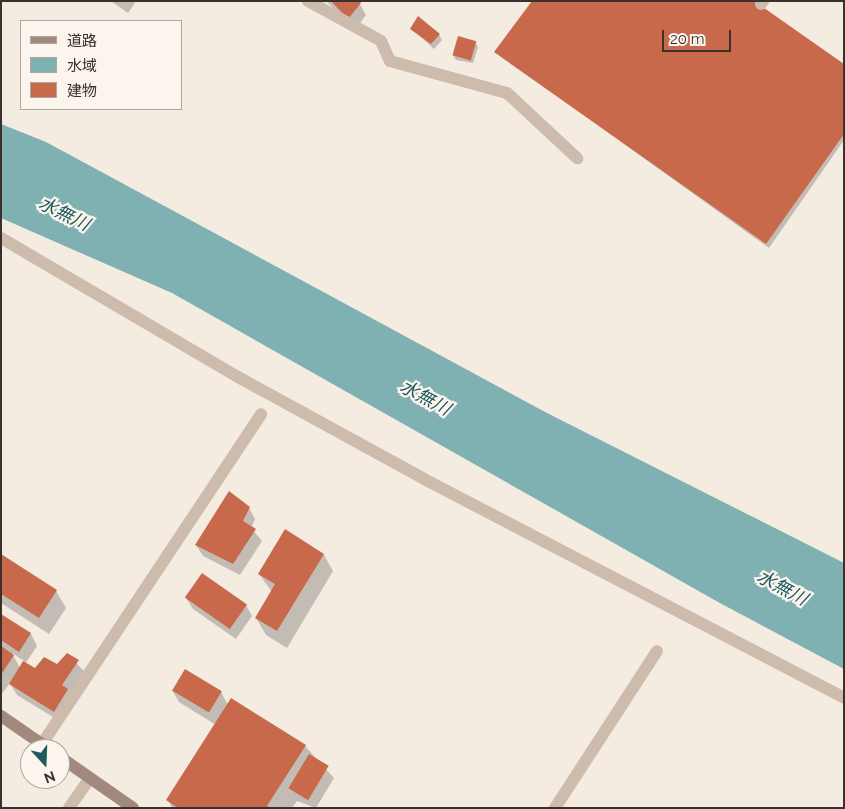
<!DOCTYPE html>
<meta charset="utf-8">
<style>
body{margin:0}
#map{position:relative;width:845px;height:809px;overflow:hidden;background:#f4ebe1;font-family:Raleway,"Noto Sans JP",sans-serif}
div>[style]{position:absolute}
.water>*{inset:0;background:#7fb0b2}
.shadow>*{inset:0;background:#0003}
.building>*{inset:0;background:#c8694b;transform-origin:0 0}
.street>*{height:12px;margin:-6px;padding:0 6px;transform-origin:6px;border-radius:6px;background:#cdbbac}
.secondary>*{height:12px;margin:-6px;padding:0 6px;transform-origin:6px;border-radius:6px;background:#a18a7d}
span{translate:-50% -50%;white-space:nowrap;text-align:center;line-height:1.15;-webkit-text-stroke:4.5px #fbf5ee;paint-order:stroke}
.water-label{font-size:18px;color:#1f5a5e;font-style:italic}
.frame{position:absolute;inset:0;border:2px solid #3b302b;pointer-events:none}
.legend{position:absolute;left:20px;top:20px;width:162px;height:90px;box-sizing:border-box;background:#fbf5ee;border:1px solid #aea6a0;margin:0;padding:6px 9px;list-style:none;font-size:15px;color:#3b302b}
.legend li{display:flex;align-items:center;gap:10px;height:25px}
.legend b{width:25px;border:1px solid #aea6a0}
.north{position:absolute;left:20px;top:739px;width:50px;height:50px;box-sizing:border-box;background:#fbf5ee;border:1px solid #aea6a0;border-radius:50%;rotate:160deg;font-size:14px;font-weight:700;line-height:20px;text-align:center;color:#3b302b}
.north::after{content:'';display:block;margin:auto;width:18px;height:22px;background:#1f5a5e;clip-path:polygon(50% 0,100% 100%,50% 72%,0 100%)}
.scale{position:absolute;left:662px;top:30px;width:69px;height:22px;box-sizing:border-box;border:2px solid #3b302b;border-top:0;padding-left:6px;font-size:15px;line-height:18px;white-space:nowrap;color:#3b302b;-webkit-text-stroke:4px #fbf5ee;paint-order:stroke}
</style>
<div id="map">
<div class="water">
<div style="clip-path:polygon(1px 124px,46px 142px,547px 413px,844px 563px,844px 669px,718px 602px,172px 293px,1px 218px)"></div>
</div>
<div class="shadow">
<div style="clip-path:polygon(111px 1px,136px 1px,128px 13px)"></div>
<div style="clip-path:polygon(326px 1px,358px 1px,366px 15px,355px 30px)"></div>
<div style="clip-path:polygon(412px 29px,439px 35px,442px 40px,434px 49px)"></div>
<div style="clip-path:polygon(475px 42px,478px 47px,473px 63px,456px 60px,453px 55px)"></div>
<div style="clip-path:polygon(496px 52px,844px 65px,844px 140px,769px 248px)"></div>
<div style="clip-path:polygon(249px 508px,255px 519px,251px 528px,262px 541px,240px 575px,203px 556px,196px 545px)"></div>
<div style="clip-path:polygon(324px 555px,333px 571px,287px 648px,266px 635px,256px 618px,272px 592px,259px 574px)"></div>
<div style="clip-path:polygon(1px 556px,56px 591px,66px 608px,49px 634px,1px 603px)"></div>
<div style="clip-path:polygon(186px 598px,246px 605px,252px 616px,236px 639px,193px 609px)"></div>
<div style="clip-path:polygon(evenodd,1px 615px,31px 634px,37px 646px,25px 664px,35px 670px,57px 666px,67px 654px,85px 672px,61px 722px,17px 695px,10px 683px,1px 695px,1px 615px,12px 653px,24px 661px,20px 668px,12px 653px)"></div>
<div style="clip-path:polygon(172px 690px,221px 692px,228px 705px,305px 746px,334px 778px,316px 808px,297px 801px,292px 808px,172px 808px,168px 800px,216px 725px,179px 702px)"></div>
</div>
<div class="building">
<div style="clip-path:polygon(331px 1px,360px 1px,361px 3px,348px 19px)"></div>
<div style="clip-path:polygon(532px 1px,754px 1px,844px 64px,844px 134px,766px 244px,494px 52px)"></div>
<div style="clip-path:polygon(418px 16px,440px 34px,431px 44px,410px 29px)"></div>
<div style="left:458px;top:36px;width:19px;height:20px;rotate:16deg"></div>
<div style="clip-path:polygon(229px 491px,250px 507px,243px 521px,256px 529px,233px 564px,195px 545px)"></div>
<div style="clip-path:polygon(285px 529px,324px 554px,277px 631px,255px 618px,275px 584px,258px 574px)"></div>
<div style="clip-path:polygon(1px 554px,57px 590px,39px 618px,1px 594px)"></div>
<div style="left:202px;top:573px;width:55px;height:30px;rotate:35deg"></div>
<div style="clip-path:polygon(1px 614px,31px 633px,19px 652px,1px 640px)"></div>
<div style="clip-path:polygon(1px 646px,14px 655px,1px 675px)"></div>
<div style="clip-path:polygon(67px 653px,79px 660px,62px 685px,68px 689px,54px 712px,9px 684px,23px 661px,35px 668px,44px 657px,57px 664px)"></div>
<div style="left:185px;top:669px;width:43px;height:25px;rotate:31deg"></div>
<div style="clip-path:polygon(231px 698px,306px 745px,267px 806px,271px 808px,178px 808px,166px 800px)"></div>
<div style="left:309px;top:754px;width:23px;height:40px;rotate:31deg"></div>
</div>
<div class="street">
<div style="left:308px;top:1px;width:83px;rotate:28.7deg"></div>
<div style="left:381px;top:41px;width:22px;rotate:66deg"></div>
<div style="left:390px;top:61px;width:121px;rotate:15.3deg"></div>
<div style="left:507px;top:93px;width:96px;rotate:42.9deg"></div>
<div style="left:761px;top:4px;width:4px;rotate:-56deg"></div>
<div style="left:1px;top:238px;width:275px;rotate:30.4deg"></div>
<div style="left:238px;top:377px;width:212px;rotate:28.7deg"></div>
<div style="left:424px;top:479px;width:474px;rotate:27.5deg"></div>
<div style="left:42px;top:744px;width:396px;rotate:-56.4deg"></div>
<div style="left:69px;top:808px;width:35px;rotate:-55deg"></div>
<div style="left:555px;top:808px;width:187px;rotate:-57deg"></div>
</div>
<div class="secondary">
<div style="left:1px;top:716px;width:58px;rotate:34.5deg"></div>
<div style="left:60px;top:757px;width:89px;rotate:34.9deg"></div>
</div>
<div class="water-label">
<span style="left:64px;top:214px;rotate:26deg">水無川</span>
<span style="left:425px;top:398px;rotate:28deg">水無川</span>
<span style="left:782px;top:588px;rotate:28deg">水無川</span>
</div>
<div class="frame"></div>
<ul class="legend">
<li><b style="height:6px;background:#a18a7d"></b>道路</li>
<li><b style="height:14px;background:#7fb0b2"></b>水域</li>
<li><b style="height:14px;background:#c8694b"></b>建物</li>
</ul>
<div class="north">N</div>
<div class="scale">20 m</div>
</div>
